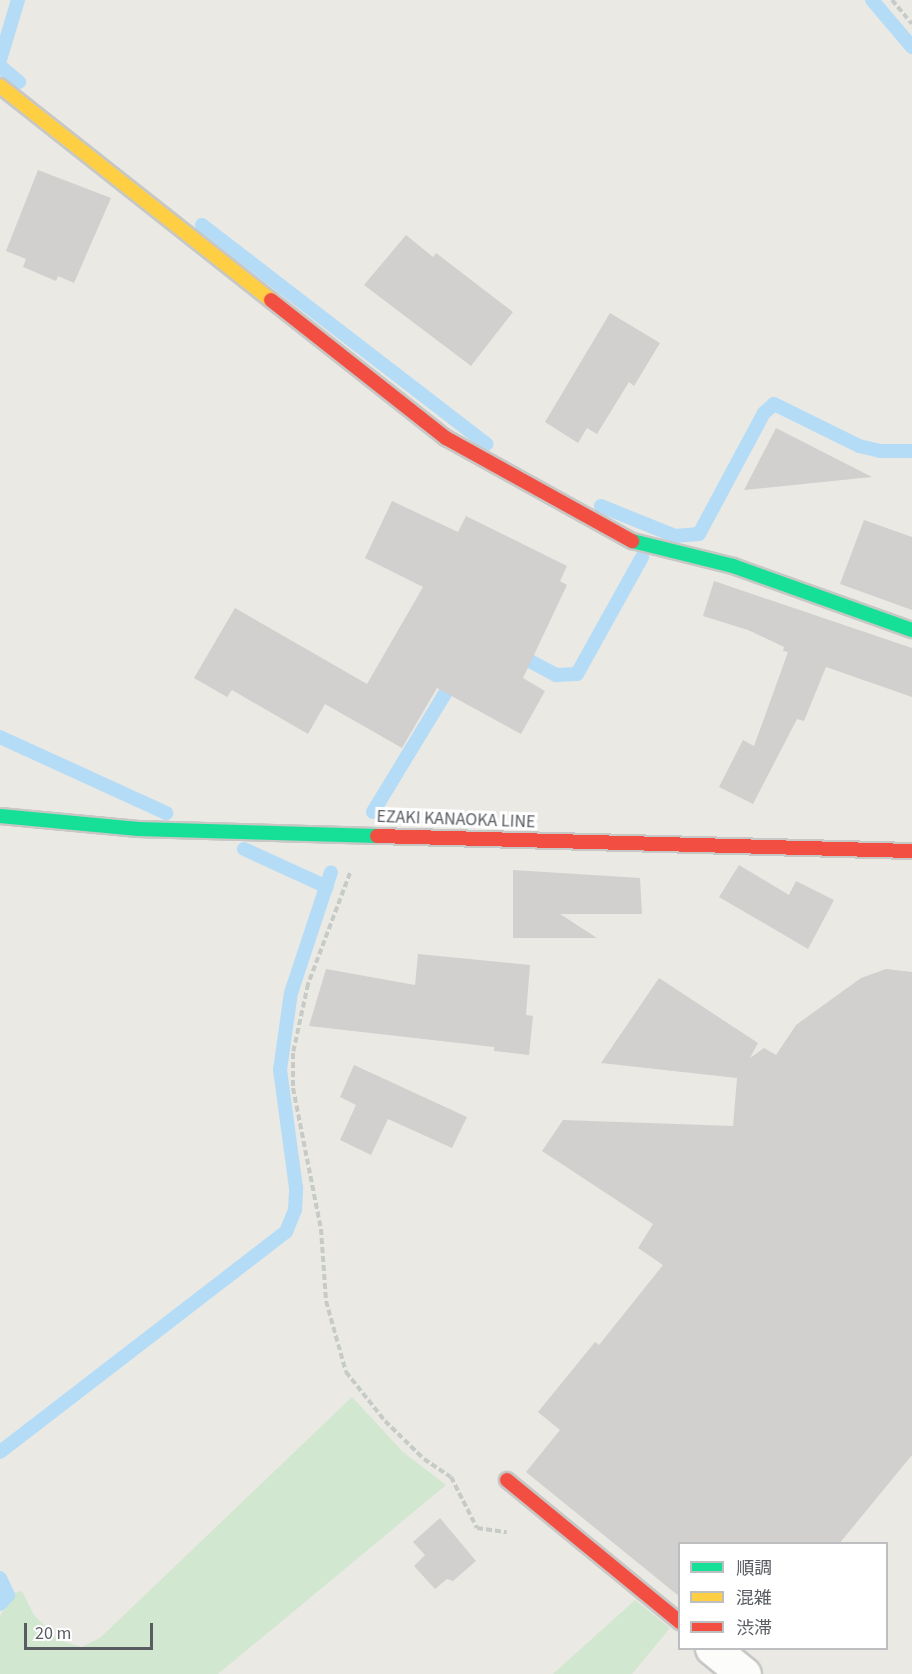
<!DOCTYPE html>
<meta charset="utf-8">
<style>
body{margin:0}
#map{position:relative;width:912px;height:1674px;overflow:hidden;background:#eae9e4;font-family:"Source Sans 3","Noto Sans JP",sans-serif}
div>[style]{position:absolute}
.green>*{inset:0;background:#d1e7cf}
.stream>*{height:14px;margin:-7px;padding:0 7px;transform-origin:7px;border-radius:7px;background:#b5dcf7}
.building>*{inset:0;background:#d1d0ce}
.path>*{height:4px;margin-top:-2px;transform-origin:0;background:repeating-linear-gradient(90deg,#c6cbc8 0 6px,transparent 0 9px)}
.roads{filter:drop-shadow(2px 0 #c7c7c6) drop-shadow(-2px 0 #c7c7c6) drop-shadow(0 2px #c7c7c6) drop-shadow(0 -2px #c7c7c6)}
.street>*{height:33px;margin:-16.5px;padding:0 16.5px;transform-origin:16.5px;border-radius:16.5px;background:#fcfcfb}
.fast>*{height:14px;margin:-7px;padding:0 7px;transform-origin:7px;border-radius:7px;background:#16e098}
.slow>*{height:14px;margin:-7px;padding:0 7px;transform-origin:7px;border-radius:7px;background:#ffcf43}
.jam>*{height:14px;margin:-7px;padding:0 7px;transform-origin:7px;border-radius:7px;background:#f24e42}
span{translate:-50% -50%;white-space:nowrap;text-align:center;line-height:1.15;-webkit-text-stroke:6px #fff;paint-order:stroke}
.street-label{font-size:18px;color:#595d62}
.legend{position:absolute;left:678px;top:1542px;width:210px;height:108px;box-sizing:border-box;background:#fff;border:2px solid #bdbec0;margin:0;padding:8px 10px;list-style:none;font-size:18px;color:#595d62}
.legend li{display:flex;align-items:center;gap:12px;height:30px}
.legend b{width:30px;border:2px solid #bdbec0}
.scale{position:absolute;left:24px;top:1623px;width:129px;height:27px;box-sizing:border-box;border:3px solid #595d62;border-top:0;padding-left:8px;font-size:18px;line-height:21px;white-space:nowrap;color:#595d62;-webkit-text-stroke:4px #fff;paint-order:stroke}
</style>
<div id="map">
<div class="green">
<div style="clip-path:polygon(352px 1397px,403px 1452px,446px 1485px,218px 1674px,0 1674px,0 1616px,15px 1593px,22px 1591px,34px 1615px,57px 1639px,81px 1647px,100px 1638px)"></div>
<div style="clip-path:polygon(635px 1600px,670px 1628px,632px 1674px,553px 1674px)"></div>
</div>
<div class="stream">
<div style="left:872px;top:0;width:62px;rotate:49.6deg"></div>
<div style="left:0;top:60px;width:63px;rotate:-73.3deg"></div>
<div style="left:0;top:66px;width:25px;rotate:40deg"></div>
<div style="left:202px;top:225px;width:359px;rotate:37.6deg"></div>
<div style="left:601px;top:506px;width:80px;rotate:22.1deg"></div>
<div style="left:675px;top:536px;width:24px;rotate:-5deg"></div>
<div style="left:699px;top:534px;width:137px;rotate:-61.8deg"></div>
<div style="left:764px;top:413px;width:13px;rotate:-42deg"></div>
<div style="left:774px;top:404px;width:95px;rotate:26.3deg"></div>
<div style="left:859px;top:446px;width:22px;rotate:13deg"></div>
<div style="left:880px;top:451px;width:32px"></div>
<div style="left:515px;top:653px;width:47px;rotate:28.2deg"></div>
<div style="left:556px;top:675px;width:21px;rotate:-3deg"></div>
<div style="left:577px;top:674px;width:134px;rotate:-60.9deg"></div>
<div style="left:0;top:737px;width:183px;rotate:24.6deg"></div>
<div style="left:373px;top:812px;width:158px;rotate:-58.7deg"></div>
<div style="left:244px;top:849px;width:91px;rotate:24.6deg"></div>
<div style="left:0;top:1452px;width:361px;rotate:-37.6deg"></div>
<div style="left:286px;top:1232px;width:24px;rotate:-68deg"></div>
<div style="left:295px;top:1210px;width:22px;rotate:-87deg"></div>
<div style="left:296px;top:1188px;width:119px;rotate:-97.7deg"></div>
<div style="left:280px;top:1070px;width:78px;rotate:-81.9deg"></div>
<div style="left:291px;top:993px;width:127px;rotate:-71.7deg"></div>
<div style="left:0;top:1578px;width:19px;rotate:65deg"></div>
<div style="left:8px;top:1595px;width:12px;rotate:132deg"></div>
</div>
<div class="building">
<div style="clip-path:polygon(38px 170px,111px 198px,74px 283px,58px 276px,56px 281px,23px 267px,26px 259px,6px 251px)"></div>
<div style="clip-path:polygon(406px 235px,433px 257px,436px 253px,513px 312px,471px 366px,364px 285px)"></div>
<div style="clip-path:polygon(610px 313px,660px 343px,634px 386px,629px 382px,597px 434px,587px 428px,578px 443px,545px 422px)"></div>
<div style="clip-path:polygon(776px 428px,872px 477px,744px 490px)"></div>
<div style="clip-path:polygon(392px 501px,458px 532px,466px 516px,567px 566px,560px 581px,567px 585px,523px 678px,545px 691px,521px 734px,437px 688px,402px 748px,325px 704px,308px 734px,232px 690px,227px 697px,194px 678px,235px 608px,367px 684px,423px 587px,365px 558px)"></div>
<div style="clip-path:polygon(864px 520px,912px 537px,912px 610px,840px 584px)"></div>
<div style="clip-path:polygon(714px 581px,912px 648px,912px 697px,826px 667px,804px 721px,797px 719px,753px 804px,719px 787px,743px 740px,754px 746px,788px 652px,783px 651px,784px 647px,748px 630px,703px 616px)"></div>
<div style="clip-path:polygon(739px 865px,789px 895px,796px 881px,834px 900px,808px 949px,719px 897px)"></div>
<div style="clip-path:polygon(513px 870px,640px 878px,642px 914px,560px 914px,597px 938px,513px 938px)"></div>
<div style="clip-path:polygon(418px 954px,530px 965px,526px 1015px,533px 1016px,529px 1055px,494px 1051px,494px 1047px,309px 1026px,326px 969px,415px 985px)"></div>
<div style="clip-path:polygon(886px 969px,912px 972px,912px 1455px,839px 1544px,680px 1544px,680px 1597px,526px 1472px,560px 1430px,538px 1412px,595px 1342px,599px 1345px,663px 1265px,638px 1248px,653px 1224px,542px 1151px,563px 1120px,733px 1126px,737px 1078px,601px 1063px,659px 978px,758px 1043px,750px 1058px,764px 1048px,776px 1055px,796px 1025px,861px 978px)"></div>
<div style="clip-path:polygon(354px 1065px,467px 1117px,452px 1148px,388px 1119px,371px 1155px,340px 1140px,356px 1105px,340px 1097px)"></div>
<div style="clip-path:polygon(440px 1518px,476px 1561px,453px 1581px,447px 1579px,435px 1589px,414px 1566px,425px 1555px,413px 1542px)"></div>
</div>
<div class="path">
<div style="left:892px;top:0;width:31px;rotate:50deg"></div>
<div style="left:350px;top:873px;width:119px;rotate:110.7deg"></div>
<div style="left:308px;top:984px;width:71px;rotate:102.3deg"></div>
<div style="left:293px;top:1053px;width:35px;rotate:90deg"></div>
<div style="left:293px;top:1088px;width:144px;rotate:78.8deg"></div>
<div style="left:321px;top:1229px;width:72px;rotate:86deg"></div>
<div style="left:326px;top:1301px;width:74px;rotate:74.3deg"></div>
<div style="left:346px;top:1372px;width:63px;rotate:51.5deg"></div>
<div style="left:385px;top:1421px;width:54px;rotate:44.3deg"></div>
<div style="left:424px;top:1459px;width:32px;rotate:34deg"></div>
<div style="left:451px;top:1477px;width:57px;rotate:63deg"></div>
<div style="left:477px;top:1528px;width:30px;rotate:8deg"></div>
</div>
<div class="roads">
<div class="street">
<div style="left:712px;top:1648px;width:41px;rotate:39.1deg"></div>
</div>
<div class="fast">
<div style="left:632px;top:541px;width:104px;rotate:13.9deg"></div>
<div style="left:733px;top:566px;width:190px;rotate:19.7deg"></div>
<div style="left:0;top:816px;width:139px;rotate:5.4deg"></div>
<div style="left:138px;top:829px;width:239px;rotate:1.7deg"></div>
</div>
<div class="slow">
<div style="left:0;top:86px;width:345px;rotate:38.3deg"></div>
</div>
<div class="jam">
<div style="left:271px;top:300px;width:223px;rotate:38.3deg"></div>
<div style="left:446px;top:438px;width:213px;rotate:29deg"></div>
<div style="left:377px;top:836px;width:535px;rotate:1.61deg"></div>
<div style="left:507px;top:1480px;width:224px;rotate:39.4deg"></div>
</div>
</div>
<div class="street-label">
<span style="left:456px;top:820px;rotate:2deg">EZAKI KANAOKA LINE</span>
</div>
<ul class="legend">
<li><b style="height:8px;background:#16e098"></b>順調</li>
<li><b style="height:8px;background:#ffcf43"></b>混雑</li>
<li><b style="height:8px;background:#f24e42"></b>渋滞</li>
</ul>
<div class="scale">20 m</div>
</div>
